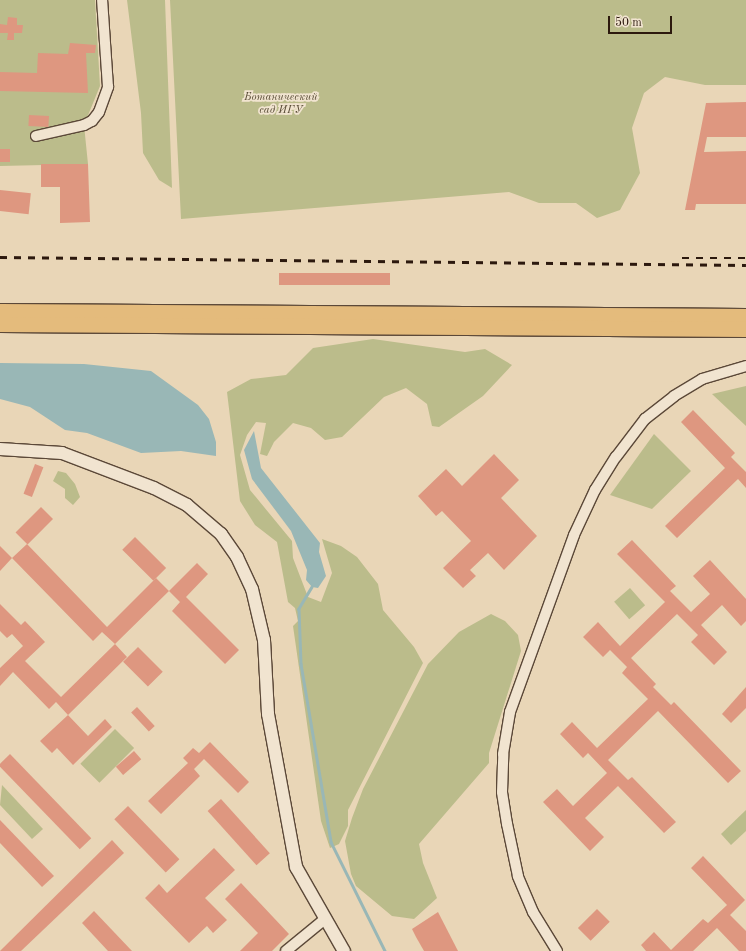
<!DOCTYPE html>
<meta charset="utf-8">
<style>
body{margin:0}
#map{position:relative;width:746px;height:951px;overflow:hidden;background:#e9d6b7;font-family:"Old Standard TT",serif}
div>[style]{position:absolute}
.green>*{inset:0;background:#bbbc8b;transform-origin:0 0}
.water>*{inset:0;background:#99b7b6}
.stream>*{height:2.5px;margin:-1.25px;padding:0 1.25px;transform-origin:1.25px;border-radius:1.25px;background:#99b7b6}
.building>*{inset:0;background:#de9780;transform-origin:0 0}
.roads{filter:drop-shadow(1px 0 #5b4838) drop-shadow(-1px 0 #5b4838) drop-shadow(0 1px #5b4838) drop-shadow(0 -1px #5b4838)}
.minor>*{height:10px;margin:-5px;padding:0 5px;transform-origin:5px;border-radius:5px;background:#f1e4d0}
.tertiary>*{height:12px;margin:-6px;padding:0 6px;transform-origin:6px;border-radius:6px;background:#f1e4d0}
.primary>*{height:15px;margin:-7.5px;padding:0 7.5px;transform-origin:7.5px;border-radius:7.5px;background:#e4bb7c}
.rail>*{height:2.5px;margin-top:-1.25px;transform-origin:0;background:repeating-linear-gradient(90deg,#2c190e 0 7px,transparent 0 14px)}
span{translate:-50% -50%;white-space:nowrap;text-align:center;line-height:1.15;-webkit-text-stroke:3.5px #f1e4d0;paint-order:stroke}
.park-label{font-size:11px;color:#574a34;font-style:italic}
.scale{position:absolute;left:608px;top:16px;width:64px;height:18px;box-sizing:border-box;border:2px solid #2c190e;border-top:0;padding-left:5px;font-size:12px;line-height:14px;white-space:nowrap;color:#2c190e;-webkit-text-stroke:3px #f1e4d0;paint-order:stroke}
</style>
<div id="map">
<div class="green">
<div style="clip-path:polygon(0 0,95px 0,100px 86px,84px 125px,88px 164px,0 166px)"></div>
<div style="clip-path:polygon(127px 0,165px 0,172px 188px,159px 180px,143px 153px,141px 113px)"></div>
<div style="clip-path:polygon(170px 0,746px 0,746px 85px,705px 85px,665px 77px,644px 93px,632px 128px,640px 173px,620px 210px,597px 218px,576px 203px,539px 203px,509px 192px,181px 219px)"></div>
<div style="clip-path:polygon(373px 339px,465px 352px,485px 349px,512px 365px,483px 396px,439px 427px,432px 426px,427px 404px,406px 388px,384px 397px,342px 437px,325px 440px,311px 428px,293px 423px,274px 442px,267px 456px,260px 454px,266px 423px,256px 422px,247px 435px,240px 455px,250px 490px,292px 541px,293px 558px,308px 597px,321px 602px,332px 573px,322px 539px,341px 546px,357px 557px,378px 584px,383px 610px,414px 647px,423px 663px,348px 810px,348px 826px,339px 844px,330px 848px,321px 821px,293px 626px,298px 621px,295px 608px,288px 602px,277px 542px,255px 525px,240px 501px,227px 392px,251px 379px,286px 375px,313px 348px)"></div>
<div style="clip-path:polygon(746px 386px,746px 426px,712px 394px)"></div>
<div style="clip-path:polygon(654px 434px,691px 471px,652px 509px,610px 495px)"></div>
<div style="clip-path:polygon(58px 471px,66px 473px,75px 484px,80px 497px,73px 505px,65px 498px,65px 489px,53px 481px)"></div>
<div style="left:630px;top:588px;width:23px;height:21px;rotate:49deg"></div>
<div style="clip-path:polygon(491px 614px,505px 621px,518px 635px,521px 651px,489px 753px,489px 763px,419px 844px,423px 863px,437px 898px,414px 919px,392px 916px,356px 886px,351px 874px,345px 841px,352px 818px,363px 789px,428px 664px,459px 632px)"></div>
<div style="left:115px;top:729px;width:27px;height:49px;rotate:45deg"></div>
<div style="clip-path:polygon(2px 785px,43px 829px,32px 839px,0 805px)"></div>
<div style="clip-path:polygon(746px 810px,746px 831px,731px 845px,721px 834px)"></div>
</div>
<div class="water">
<div style="clip-path:polygon(0 363px,84px 364px,151px 371px,198px 405px,209px 419px,216px 442px,216px 456px,181px 451px,141px 453px,87px 433px,65px 430px,30px 407px,0 399px)"></div>
<div style="clip-path:polygon(254px 431px,261px 468px,320px 543px,319px 552px,326px 576px,318px 588px,312px 587px,306px 580px,307px 570px,291px 531px,252px 479px,244px 450px)"></div>
</div>
<div class="stream">
<div style="left:312px;top:587px;width:26px;rotate:121deg"></div>
<div style="left:299px;top:609px;width:55px;rotate:87.9deg"></div>
<div style="left:301px;top:664px;width:181px;rotate:80.4deg"></div>
<div style="left:331px;top:842px;width:122px;rotate:63.6deg"></div>
</div>
<div class="building">
<div style="clip-path:polygon(8px 17px,17px 18px,17px 25px,23px 25px,22px 33px,14px 33px,14px 40px,7px 40px,8px 33px,0 33px,0 24px,7px 25px)"></div>
<div style="clip-path:polygon(70px 43px,96px 45px,95px 53px,86px 53px,88px 93px,0 91px,0 72px,37px 73px,38px 53px,68px 54px)"></div>
<div style="clip-path:polygon(746px 102px,746px 137px,707px 137px,704px 152px,746px 151px,746px 204px,696px 204px,695px 210px,685px 210px,706px 103px)"></div>
<div style="left:29px;top:115px;width:20px;height:11px;rotate:3deg"></div>
<div style="left:0;top:149px;width:10px;height:13px"></div>
<div style="clip-path:polygon(41px 164px,88px 164px,90px 222px,60px 223px,60px 187px,41px 187px)"></div>
<div style="left:0;top:190px;width:31px;height:21px;rotate:6deg"></div>
<div style="left:279px;top:273px;width:111px;height:12px"></div>
<div style="clip-path:polygon(693px 410px,735px 453px,731px 457px,746px 472px,746px 488px,738px 479px,677px 538px,665px 526px,725px 468px,681px 422px)"></div>
<div style="clip-path:polygon(494px 454px,519px 480px,501px 498px,537px 536px,504px 570px,488px 553px,470px 570px,476px 576px,463px 588px,443px 568px,471px 541px,442px 511px,436px 516px,418px 496px,446px 469px,462px 486px)"></div>
<div style="left:35px;top:464px;width:9px;height:32px;rotate:21deg"></div>
<div style="left:41px;top:507px;width:17px;height:36px;rotate:45deg"></div>
<div style="left:135px;top:537px;width:44px;height:18px;rotate:45deg"></div>
<div style="clip-path:polygon(632px 540px,676px 586px,670px 591px,691px 612px,710px 594px,693px 576px,710px 560px,746px 599px,746px 621px,741px 626px,722px 605px,701px 625px,727px 652px,714px 665px,691px 642px,698px 635px,677px 614px,631px 658px,656px 684px,653px 687px,671px 705px,674px 702px,741px 771px,728px 783px,658px 711px,608px 760px,628px 780px,632px 777px,676px 822px,664px 833px,618px 786px,585px 818px,604px 837px,590px 851px,543px 802px,557px 789px,573px 806px,607px 773px,588px 753px,583px 758px,560px 734px,572px 722px,597px 748px,648px 699px,622px 673px,627px 667px,610px 650px,603px 657px,583px 637px,598px 622px,620px 646px,665px 602px,617px 554px)"></div>
<div style="clip-path:polygon(27px 544px,107px 627px,156px 578px,169px 591px,115px 644px,102px 632px,93px 641px,12px 558px)"></div>
<div style="clip-path:polygon(0 546px,12px 558px,0 571px)"></div>
<div style="clip-path:polygon(197px 563px,208px 574px,186px 597px,239px 650px,225px 664px,172px 611px,180px 602px,169px 591px)"></div>
<div style="clip-path:polygon(0 604px,21px 625px,25px 621px,45px 642px,25px 661px,61px 697px,115px 644px,127px 657px,68px 715px,56px 702px,49px 709px,13px 672px,0 686px,0 668px,23px 646px,12px 634px,7px 638px,0 631px)"></div>
<div style="left:138px;top:647px;width:35px;height:21px;rotate:45deg"></div>
<div style="clip-path:polygon(746px 687px,746px 708px,731px 723px,722px 714px)"></div>
<div style="left:137px;top:707px;width:26px;height:8px;rotate:47deg"></div>
<div style="clip-path:polygon(68px 715px,88px 736px,105px 719px,112px 727px,73px 765px,57px 748px,52px 753px,40px 741px)"></div>
<div style="clip-path:polygon(210px 742px,249px 782px,238px 793px,204px 759px,194px 769px,200px 776px,161px 814px,148px 801px,188px 763px,183px 758px,193px 748px,199px 753px)"></div>
<div style="left:134px;top:751px;width:11px;height:24px;rotate:49deg"></div>
<div style="left:10px;top:754px;width:117px;height:16px;rotate:46deg"></div>
<div style="left:221px;top:799px;width:73px;height:18px;rotate:48deg"></div>
<div style="left:128px;top:806px;width:74px;height:19px;rotate:46deg"></div>
<div style="clip-path:polygon(0 820px,54px 876px,42px 887px,0 843px)"></div>
<div style="clip-path:polygon(112px 840px,124px 853px,21px 951px,0 951px)"></div>
<div style="clip-path:polygon(214px 848px,235px 870px,205px 898px,227px 920px,213px 933px,207px 926px,189px 943px,145px 898px,159px 884px,167px 893px)"></div>
<div style="clip-path:polygon(703px 856px,745px 900px,730px 915px,746px 931px,746px 951px,739px 951px,717px 928px,693px 951px,646px 951px,641px 945px,654px 932px,671px 950px,703px 919px,708px 923px,727px 905px,691px 868px)"></div>
<div style="clip-path:polygon(241px 883px,289px 934px,272px 951px,240px 951px,258px 933px,225px 899px)"></div>
<div style="left:597px;top:909px;width:18px;height:27px;rotate:45deg"></div>
<div style="clip-path:polygon(94px 911px,132px 951px,108px 951px,82px 923px)"></div>
<div style="clip-path:polygon(438px 912px,458px 951px,424px 951px,416px 937px,412px 929px)"></div>
</div>
<div class="roads">
<div class="minor">
<div style="left:36px;top:136px;width:49px;rotate:-12.9deg"></div>
<div style="left:84px;top:125px;width:9px;rotate:-27deg"></div>
<div style="left:92px;top:121px;width:11px;rotate:-52deg"></div>
<div style="left:99px;top:112px;width:27px;rotate:-70deg"></div>
<div style="left:108px;top:87px;width:87px;rotate:-93.9deg"></div>
<div style="left:286px;top:951px;width:50px;rotate:-39.4deg"></div>
<div style="left:557px;top:951px;width:46px;rotate:-121.6deg"></div>
<div style="left:533px;top:912px;width:39px;rotate:-113deg"></div>
<div style="left:518px;top:876px;width:53px;rotate:-101.9deg"></div>
<div style="left:507px;top:824px;width:32px;rotate:-99deg"></div>
<div style="left:502px;top:792px;width:38px;rotate:-88deg"></div>
<div style="left:503px;top:754px;width:43px;rotate:-80.5deg"></div>
<div style="left:510px;top:712px;width:188px;rotate:-70.1deg"></div>
<div style="left:574px;top:535px;width:50px;rotate:-65deg"></div>
<div style="left:595px;top:490px;width:39px;rotate:-58deg"></div>
<div style="left:616px;top:457px;width:48px;rotate:-52.7deg"></div>
<div style="left:645px;top:419px;width:37px;rotate:-38deg"></div>
<div style="left:674px;top:396px;width:33px;rotate:-31deg"></div>
<div style="left:702px;top:379px;width:46px;rotate:-16.5deg"></div>
</div>
<div class="tertiary">
<div style="left:0;top:449px;width:62px;rotate:3.7deg"></div>
<div style="left:62px;top:453px;width:98px;rotate:20.8deg"></div>
<div style="left:154px;top:488px;width:37px;rotate:27deg"></div>
<div style="left:187px;top:505px;width:45px;rotate:40.5deg"></div>
<div style="left:221px;top:534px;width:28px;rotate:55deg"></div>
<div style="left:237px;top:557px;width:35px;rotate:65deg"></div>
<div style="left:252px;top:589px;width:52px;rotate:76.8deg"></div>
<div style="left:264px;top:640px;width:74px;rotate:86.9deg"></div>
<div style="left:268px;top:714px;width:156px;rotate:79.6deg"></div>
<div style="left:296px;top:867px;width:97px;rotate:60.3deg"></div>
</div>
<div class="primary">
<div style="left:0;top:311px;width:746px;rotate:0.38deg"></div>
<div style="left:0;top:324px;width:746px;rotate:0.38deg"></div>
</div>
</div>
<div class="rail">
<div style="left:0;top:257px;width:746px;rotate:0.61deg"></div>
<div style="left:682px;top:258px;width:64px"></div>
</div>
<div class="park-label">
<span style="left:281px;top:105px">Ботанический<br>сад ИГУ</span>
</div>
<div class="scale">50 m</div>
</div>
